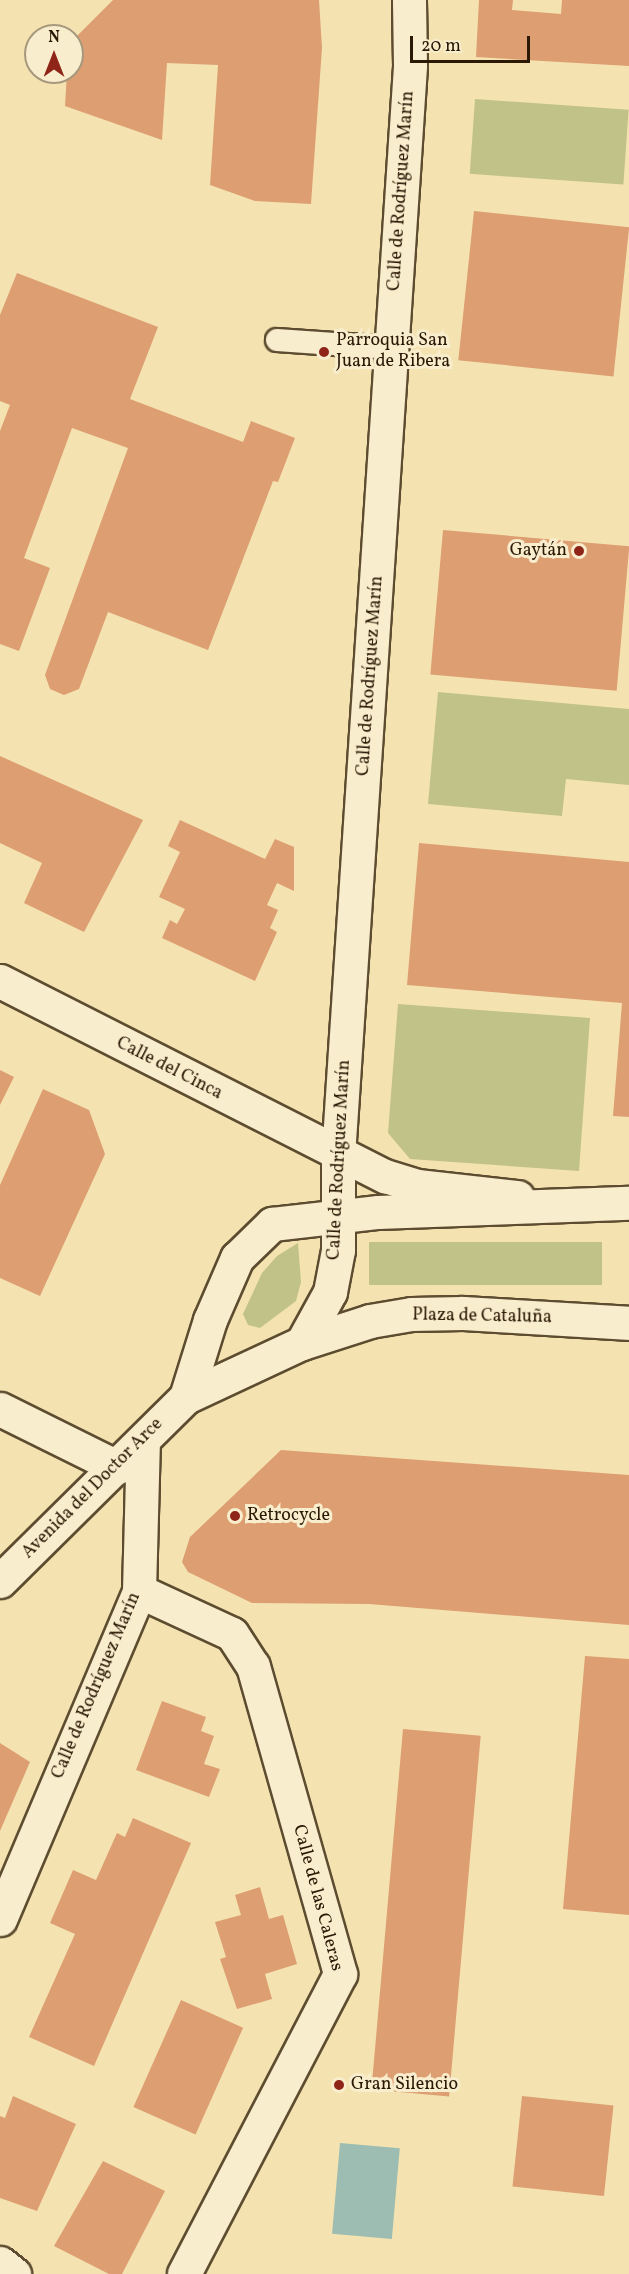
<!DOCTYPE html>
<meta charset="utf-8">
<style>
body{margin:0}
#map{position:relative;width:629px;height:2274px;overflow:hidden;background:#f4e3b0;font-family:Vollkorn,serif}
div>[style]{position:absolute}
.green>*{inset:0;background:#c1c287;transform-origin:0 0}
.water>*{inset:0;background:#9dbdb2;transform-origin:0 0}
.building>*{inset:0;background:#dd9e72;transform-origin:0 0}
.roads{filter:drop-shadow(2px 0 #5d4c30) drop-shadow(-2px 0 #5d4c30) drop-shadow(0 2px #5d4c30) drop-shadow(0 -2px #5d4c30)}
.lane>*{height:22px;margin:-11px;padding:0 11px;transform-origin:11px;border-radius:11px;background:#f8edcc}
.street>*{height:33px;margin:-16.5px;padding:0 16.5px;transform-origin:16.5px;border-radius:16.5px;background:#f8edcc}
.secondary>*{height:33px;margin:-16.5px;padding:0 16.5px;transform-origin:16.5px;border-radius:16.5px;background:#f8edcc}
.dots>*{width:16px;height:16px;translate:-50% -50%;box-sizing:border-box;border:3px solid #f8edcc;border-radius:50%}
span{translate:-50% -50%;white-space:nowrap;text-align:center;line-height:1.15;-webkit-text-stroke:6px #f8edcc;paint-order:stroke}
.street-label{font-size:18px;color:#2b1906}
.poi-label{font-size:18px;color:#2b1906}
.left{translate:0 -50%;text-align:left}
.right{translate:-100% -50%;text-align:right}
.north{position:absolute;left:24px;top:24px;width:60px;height:60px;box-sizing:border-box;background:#f8edcc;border:2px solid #a6987d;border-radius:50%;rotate:0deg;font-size:16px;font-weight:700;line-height:24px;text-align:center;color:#2b1906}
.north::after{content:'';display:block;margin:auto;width:21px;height:27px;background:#8f2418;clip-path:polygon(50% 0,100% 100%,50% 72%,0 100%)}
.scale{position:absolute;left:410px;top:36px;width:120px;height:27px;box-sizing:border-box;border:3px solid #2b1906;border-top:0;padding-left:8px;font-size:18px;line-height:21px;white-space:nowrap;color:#2b1906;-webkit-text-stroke:4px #f8edcc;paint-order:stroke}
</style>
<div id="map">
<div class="green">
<div style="left:475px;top:99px;width:154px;height:75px;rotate:4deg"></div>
<div style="clip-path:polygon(438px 692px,629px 709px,629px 785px,566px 779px,562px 816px,428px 804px)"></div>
<div style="clip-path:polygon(398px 1004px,590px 1018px,579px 1171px,410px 1159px,388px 1133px)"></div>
<div style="left:369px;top:1242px;width:233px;height:43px"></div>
<div style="clip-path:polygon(298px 1243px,301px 1282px,296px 1301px,260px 1328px,248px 1325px,243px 1314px,262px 1273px,277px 1256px)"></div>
</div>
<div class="water">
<div style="left:340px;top:2143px;width:60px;height:91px;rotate:5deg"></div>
</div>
<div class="building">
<div style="clip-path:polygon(113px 0,319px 0,322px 48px,311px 204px,255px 201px,210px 185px,218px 65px,167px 63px,162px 140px,65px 106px,67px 72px,72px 72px,72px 41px)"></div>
<div style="clip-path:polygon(479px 0,513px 0,512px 10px,561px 14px,562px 0,629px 0,629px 66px,476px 57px)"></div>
<div style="left:474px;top:211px;width:156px;height:150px;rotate:6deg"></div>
<div style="clip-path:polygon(17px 273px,158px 327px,130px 399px,243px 442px,251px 421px,295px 438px,278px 482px,273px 481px,208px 650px,108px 612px,79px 689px,64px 695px,50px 689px,45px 675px,128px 448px,72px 428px,24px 558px,50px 568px,19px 651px,0 644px,0 431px,10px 405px,0 401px,0 315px)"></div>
<div style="left:443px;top:530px;width:187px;height:145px;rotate:5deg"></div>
<div style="clip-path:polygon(0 756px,143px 820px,84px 932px,24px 903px,42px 863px,0 843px)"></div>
<div style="clip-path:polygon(180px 820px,265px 859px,275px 839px,294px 847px,294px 891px,277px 883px,267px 905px,278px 910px,270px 928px,277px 932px,255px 981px,162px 938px,170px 920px,177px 924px,185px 909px,159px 897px,180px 852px,168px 846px)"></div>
<div style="clip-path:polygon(419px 843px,629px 862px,629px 1117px,613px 1116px,622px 1003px,407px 985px)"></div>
<div style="clip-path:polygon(0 1070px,14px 1077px,0 1105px)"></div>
<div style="clip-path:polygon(43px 1089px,89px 1110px,105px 1154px,40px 1296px,0 1278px,0 1185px)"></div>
<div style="clip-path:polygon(281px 1450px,629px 1475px,629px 1625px,369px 1604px,252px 1603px,188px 1572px,182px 1562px,190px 1537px)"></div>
<div style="clip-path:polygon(585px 1656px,629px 1659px,629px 1915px,563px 1909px)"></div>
<div style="clip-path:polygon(162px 1701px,206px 1717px,201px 1731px,214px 1736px,204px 1764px,220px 1769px,209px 1797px,136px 1770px)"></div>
<div style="left:403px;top:1729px;width:78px;height:362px;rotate:5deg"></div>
<div style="clip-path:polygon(0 1743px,30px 1762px,0 1831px)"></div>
<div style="clip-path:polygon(133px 1818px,191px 1843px,94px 2066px,29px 2037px,75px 1934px,50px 1923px,73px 1870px,96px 1880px,117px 1833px,125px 1837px)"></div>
<div style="clip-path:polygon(260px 1887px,269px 1919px,283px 1915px,297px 1964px,265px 1974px,272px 1999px,237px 2009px,220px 1959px,226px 1957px,215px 1922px,241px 1915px,235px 1895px)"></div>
<div style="left:181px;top:2000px;width:68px;height:117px;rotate:24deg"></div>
<div style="clip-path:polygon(13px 2096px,76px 2124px,37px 2211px,0 2198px,0 2116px,5px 2118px)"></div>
<div style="left:522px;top:2096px;width:92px;height:91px;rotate:6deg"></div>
<div style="clip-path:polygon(103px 2161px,165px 2191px,122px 2274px,109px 2274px,54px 2246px)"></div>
</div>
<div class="roads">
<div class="lane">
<div style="left:277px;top:340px;width:115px;rotate:4deg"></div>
</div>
<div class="street">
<div style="left:0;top:981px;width:432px;rotate:26.9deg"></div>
<div style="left:385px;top:1176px;width:34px;rotate:17deg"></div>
<div style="left:418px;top:1186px;width:100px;rotate:6.3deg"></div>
<div style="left:302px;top:1343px;width:58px;rotate:-61.2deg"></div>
<div style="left:330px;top:1292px;width:43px;rotate:-79.2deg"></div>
<div style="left:338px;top:1250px;width:94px;rotate:-90deg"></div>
<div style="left:338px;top:1156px;width:1093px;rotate:-86.22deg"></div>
<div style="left:410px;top:65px;width:65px;rotate:-90.9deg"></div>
<div style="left:0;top:1409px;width:131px;rotate:26.4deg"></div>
<div style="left:139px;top:1591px;width:102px;rotate:24.8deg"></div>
<div style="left:232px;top:1634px;width:38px;rotate:57deg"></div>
<div style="left:253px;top:1666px;width:320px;rotate:74.2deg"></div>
<div style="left:340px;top:1974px;width:338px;rotate:117.5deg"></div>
<div style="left:0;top:1919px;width:356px;rotate:-67deg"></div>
<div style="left:139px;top:1591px;width:150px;rotate:-88.5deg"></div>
<div style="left:0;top:2263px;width:18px;rotate:38deg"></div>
</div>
<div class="secondary">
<div style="left:186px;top:1397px;width:81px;rotate:-72.7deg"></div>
<div style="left:210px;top:1320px;width:68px;rotate:-66.5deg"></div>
<div style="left:237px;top:1258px;width:49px;rotate:-44.2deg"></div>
<div style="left:272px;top:1224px;width:107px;rotate:-6.5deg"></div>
<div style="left:378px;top:1212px;width:251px;rotate:-2.1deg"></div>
<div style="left:0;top:1581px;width:262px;rotate:-44.7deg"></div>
<div style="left:186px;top:1397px;width:128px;rotate:-25deg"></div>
<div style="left:302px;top:1343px;width:71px;rotate:-17.9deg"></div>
<div style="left:370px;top:1321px;width:42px;rotate:-9.7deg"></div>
<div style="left:411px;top:1314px;width:52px;rotate:-1.1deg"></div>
<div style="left:463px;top:1313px;width:166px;rotate:3.4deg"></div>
</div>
</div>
<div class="dots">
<div style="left:324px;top:352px;background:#8f2418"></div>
<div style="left:579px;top:551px;background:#8f2418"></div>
<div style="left:235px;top:1516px;background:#8f2418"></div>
<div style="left:339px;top:2085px;background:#8f2418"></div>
</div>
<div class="street-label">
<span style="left:402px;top:191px;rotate:-86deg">Calle de Rodríguez Marín</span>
<span style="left:371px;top:676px;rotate:-86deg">Calle de Rodríguez Marín</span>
<span style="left:169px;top:1069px;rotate:27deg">Calle del Cinca</span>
<span style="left:340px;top:1160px;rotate:-87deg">Calle de Rodríguez Marín</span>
<span style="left:482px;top:1317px;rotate:1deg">Plaza de Cataluña</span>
<span style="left:93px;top:1489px;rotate:-45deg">Avenida del Doctor Arce</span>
<span style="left:97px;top:1686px;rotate:-67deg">Calle de Rodríguez Marín</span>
<span style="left:317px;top:1898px;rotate:75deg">Calle de las Caleras</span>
</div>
<div class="poi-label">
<span class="left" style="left:336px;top:352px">Parroquia San<br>Juan de Ribera</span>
<span class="right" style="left:567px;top:551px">Gaytán</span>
<span class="left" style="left:247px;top:1516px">Retrocycle</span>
<span class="left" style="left:351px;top:2085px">Gran Silencio</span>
</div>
<div class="north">N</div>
<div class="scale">20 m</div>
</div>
